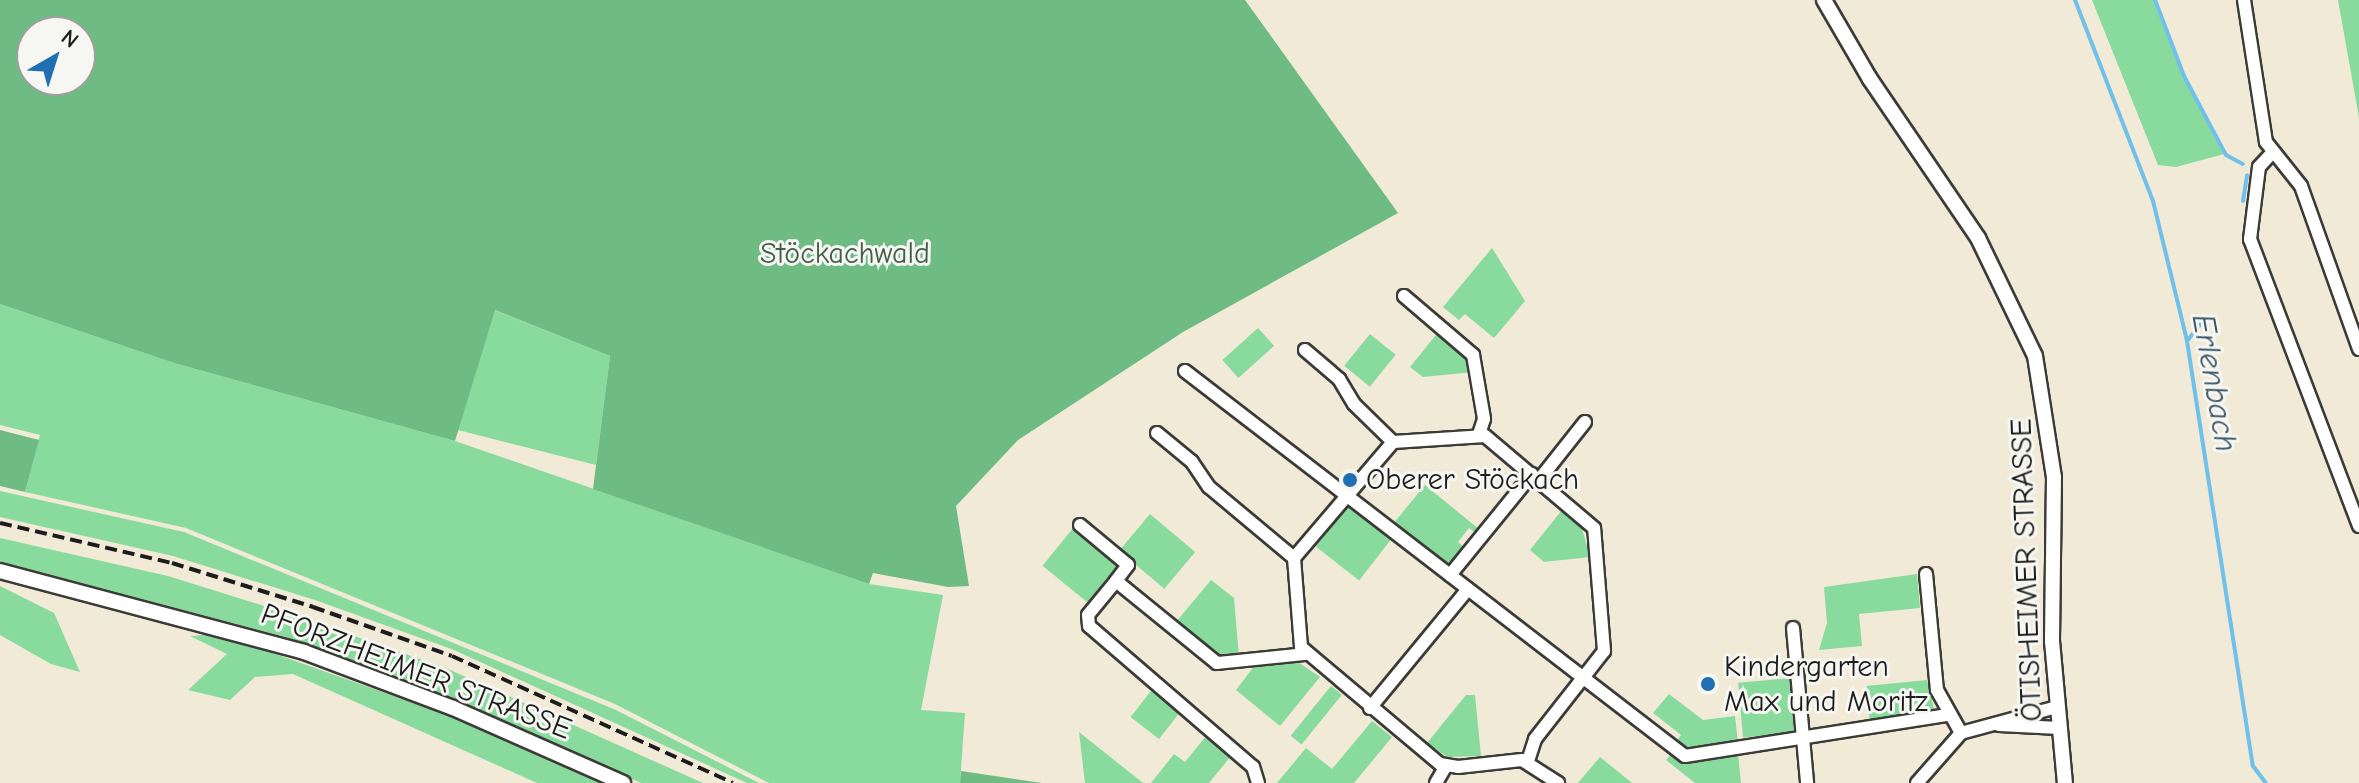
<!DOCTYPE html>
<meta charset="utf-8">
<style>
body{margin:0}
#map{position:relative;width:2359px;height:783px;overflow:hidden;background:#f1ead6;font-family:"Comic Neue",sans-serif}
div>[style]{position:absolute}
.green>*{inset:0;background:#88db9c;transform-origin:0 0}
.forest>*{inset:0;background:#6ebb84}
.stream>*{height:4px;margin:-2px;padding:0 2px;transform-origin:2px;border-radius:2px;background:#6fc1eb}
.roads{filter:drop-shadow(2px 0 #3c3b38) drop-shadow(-2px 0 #3c3b38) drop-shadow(0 2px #3c3b38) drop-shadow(0 -2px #3c3b38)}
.minor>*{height:12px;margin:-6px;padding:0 6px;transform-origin:6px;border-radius:6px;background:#fff}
.major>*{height:14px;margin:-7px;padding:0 7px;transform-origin:7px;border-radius:7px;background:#fff}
.rail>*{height:4px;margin-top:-2px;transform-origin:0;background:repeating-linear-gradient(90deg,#1c1c1c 0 12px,transparent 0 18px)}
.dots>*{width:22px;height:22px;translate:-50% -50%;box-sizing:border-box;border:4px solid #f6f6f2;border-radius:50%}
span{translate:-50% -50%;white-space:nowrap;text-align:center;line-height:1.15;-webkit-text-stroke:6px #f6f6f2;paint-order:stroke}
.park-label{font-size:30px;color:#425f49}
.poi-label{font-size:30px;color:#1c1c1c}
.left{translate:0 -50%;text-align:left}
.street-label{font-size:30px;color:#1c1c1c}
.water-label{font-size:32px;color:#395664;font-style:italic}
.north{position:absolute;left:16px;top:16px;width:80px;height:80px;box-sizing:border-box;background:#f6f6f2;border:2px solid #9f9f9c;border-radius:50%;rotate:39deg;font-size:22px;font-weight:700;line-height:32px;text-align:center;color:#1c1c1c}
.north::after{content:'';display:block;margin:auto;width:28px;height:36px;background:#1f6fb2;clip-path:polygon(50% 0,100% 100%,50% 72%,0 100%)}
</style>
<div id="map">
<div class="green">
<div style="clip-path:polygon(2092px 0,2153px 0,2183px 77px,2224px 154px,2176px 167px,2158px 165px)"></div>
<div style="clip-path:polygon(2338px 0,2359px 0,2359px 118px,2358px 112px)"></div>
<div style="clip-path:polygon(1492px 248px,1525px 301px,1494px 338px,1465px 314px,1459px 320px,1443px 307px)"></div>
<div style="clip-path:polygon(0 304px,174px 363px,455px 441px,869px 584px,943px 595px,921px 710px,965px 713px,960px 783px,769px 783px,615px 704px,186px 528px,25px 492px,40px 435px,0 425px)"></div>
<div style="clip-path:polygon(494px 310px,610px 356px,596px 465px,458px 430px)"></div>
<div style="left:1258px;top:328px;width:24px;height:48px;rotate:48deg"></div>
<div style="clip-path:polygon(1439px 331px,1467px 354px,1473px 372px,1423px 377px,1410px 367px)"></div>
<div style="left:1370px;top:334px;width:33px;height:41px;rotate:39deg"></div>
<div style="clip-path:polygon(1425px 485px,1480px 530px,1477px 534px,1469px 528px,1458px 542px,1465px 548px,1449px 568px,1393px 524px)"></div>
<div style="clip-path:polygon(0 491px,184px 532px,616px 710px,759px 783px,747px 783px,454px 650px,315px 600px,173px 556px,0 517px)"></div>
<div style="left:1349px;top:504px;width:55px;height:54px;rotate:38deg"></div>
<div style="clip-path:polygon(1562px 510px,1581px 525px,1590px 557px,1544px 562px,1530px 550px)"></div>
<div style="left:1150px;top:514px;width:59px;height:48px;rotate:40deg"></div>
<div style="left:1074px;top:527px;width:62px;height:50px;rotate:39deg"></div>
<div style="clip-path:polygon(0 538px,168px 576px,309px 620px,448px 669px,703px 783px,641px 783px,475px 708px,282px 636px,0 562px)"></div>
<div style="clip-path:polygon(1917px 574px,1920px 608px,1859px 614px,1862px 646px,1819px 650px,1827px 623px,1824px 587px)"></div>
<div style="clip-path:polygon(1211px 580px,1234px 598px,1239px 657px,1215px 654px,1176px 622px)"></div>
<div style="clip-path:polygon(0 586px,54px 613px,80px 672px,51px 664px,0 635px)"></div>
<div style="clip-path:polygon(220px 634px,472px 724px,604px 783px,537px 783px,293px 674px,255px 677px,230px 700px,188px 690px,227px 654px,190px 636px)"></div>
<div style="clip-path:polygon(1298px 662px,1320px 677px,1280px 726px,1236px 690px,1255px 665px)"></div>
<div style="left:1792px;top:678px;width:55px;height:54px;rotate:85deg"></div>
<div style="clip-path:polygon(1927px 680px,1935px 713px,1870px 723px,1866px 686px)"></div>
<div style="left:1331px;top:686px;width:14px;height:64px;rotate:39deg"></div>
<div style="left:1154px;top:687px;width:36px;height:38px;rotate:38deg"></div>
<div style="clip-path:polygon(1669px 694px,1703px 720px,1735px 716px,1738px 742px,1686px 750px,1676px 742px,1681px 735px,1653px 713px)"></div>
<div style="clip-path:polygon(1466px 695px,1475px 695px,1481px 756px,1447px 757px,1427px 743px)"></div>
<div style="clip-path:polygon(1372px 721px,1392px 737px,1354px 783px,1277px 783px,1306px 748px,1332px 769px)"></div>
<div style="clip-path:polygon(1079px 732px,1143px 783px,1085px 783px)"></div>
<div style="clip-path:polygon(1207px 735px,1231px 756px,1209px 783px,1151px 783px,1174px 754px,1185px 762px)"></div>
<div style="clip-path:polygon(1672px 753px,1683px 762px,1738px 754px,1741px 783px,1695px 783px,1666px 760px)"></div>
<div style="clip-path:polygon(1600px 757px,1632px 783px,1578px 783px)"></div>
</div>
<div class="forest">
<div style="clip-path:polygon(evenodd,0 0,1245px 0,1398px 213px,1183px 332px,1018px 440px,956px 506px,969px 586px,948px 587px,873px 573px,869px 584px,593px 489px,610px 356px,495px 310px,455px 441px,174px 363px,0 304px,0 0,80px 32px,80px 80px,32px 80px,32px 32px,80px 32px)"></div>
<div style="clip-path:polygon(0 430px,39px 440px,25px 492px,0 486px)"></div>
<div style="clip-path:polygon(961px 771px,1042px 783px,960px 783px)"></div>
</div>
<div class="stream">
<div style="left:2075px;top:0;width:216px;rotate:68.8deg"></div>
<div style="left:2153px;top:201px;width:144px;rotate:76.3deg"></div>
<div style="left:2187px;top:341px;width:430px;rotate:81.2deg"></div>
<div style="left:2253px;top:766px;width:21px;rotate:53deg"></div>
<div style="left:2155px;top:0;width:81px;rotate:69.1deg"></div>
<div style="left:2184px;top:76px;width:89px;rotate:62deg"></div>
<div style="left:2226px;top:155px;width:19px;rotate:28deg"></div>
<div style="left:2243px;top:201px;width:26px;rotate:-81deg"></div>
<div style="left:2187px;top:341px;width:28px;rotate:-51deg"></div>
</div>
<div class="roads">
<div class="minor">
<div style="left:2244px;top:0;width:144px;rotate:81.2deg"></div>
<div style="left:2266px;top:142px;width:56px;rotate:51.5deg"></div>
<div style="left:2301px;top:186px;width:173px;rotate:70.4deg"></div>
<div style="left:2272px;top:153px;width:19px;rotate:133deg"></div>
<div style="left:2259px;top:167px;width:73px;rotate:97.1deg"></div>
<div style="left:2250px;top:239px;width:307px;rotate:69.2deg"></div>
<div style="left:1404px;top:296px;width:91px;rotate:40.5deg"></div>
<div style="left:1473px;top:355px;width:65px;rotate:80.2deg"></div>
<div style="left:1484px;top:419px;width:16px;rotate:108deg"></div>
<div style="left:1305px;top:350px;width:45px;rotate:40.5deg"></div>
<div style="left:1339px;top:379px;width:29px;rotate:59deg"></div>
<div style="left:1354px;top:404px;width:54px;rotate:44.3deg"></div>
<div style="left:1185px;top:371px;width:631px;rotate:37.6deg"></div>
<div style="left:1685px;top:756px;width:266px;rotate:-8.9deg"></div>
<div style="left:1157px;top:433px;width:45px;rotate:39.6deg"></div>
<div style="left:1192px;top:462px;width:30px;rotate:56deg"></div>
<div style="left:1209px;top:487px;width:111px;rotate:39.9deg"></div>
<div style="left:1539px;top:480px;width:74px;rotate:-51.6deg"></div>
<div style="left:1080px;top:525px;width:62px;rotate:39.8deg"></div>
<div style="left:1128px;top:565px;width:20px;rotate:127deg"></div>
<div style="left:1926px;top:574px;width:117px;rotate:84.6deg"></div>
<div style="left:1937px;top:690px;width:49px;rotate:60.8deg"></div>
<div style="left:1450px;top:575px;width:130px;rotate:-50.9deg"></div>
<div style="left:1793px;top:628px;width:156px;rotate:84.8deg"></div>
<div style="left:1370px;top:708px;width:154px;rotate:-50.5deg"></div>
<div style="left:1999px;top:725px;width:60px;rotate:2.9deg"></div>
<div style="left:1528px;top:761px;width:23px;rotate:-72deg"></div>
<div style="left:1535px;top:739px;width:112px;rotate:-51.9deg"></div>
<div style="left:1604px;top:651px;width:123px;rotate:-94.6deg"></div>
<div style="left:1594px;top:528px;width:143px;rotate:-139.8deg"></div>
<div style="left:1485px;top:436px;width:92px;rotate:176.3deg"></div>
<div style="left:1393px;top:442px;width:153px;rotate:130.5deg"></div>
<div style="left:1294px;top:558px;width:89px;rotate:85.5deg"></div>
<div style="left:1301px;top:647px;width:182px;rotate:40.1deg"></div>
<div style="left:1440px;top:764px;width:18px;rotate:9deg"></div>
<div style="left:1458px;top:767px;width:64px;rotate:-6.2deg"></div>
<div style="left:1522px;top:760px;width:43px;rotate:32.6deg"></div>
<div style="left:1258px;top:783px;width:17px;rotate:-107deg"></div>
<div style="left:1253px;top:767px;width:216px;rotate:-139.3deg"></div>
<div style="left:1089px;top:626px;width:11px;rotate:-95deg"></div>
<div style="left:1088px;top:615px;width:44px;rotate:-50.5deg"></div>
<div style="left:1116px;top:581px;width:130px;rotate:39.1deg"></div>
<div style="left:1217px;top:663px;width:89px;rotate:-5.8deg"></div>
<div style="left:1436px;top:783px;width:20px;rotate:-60deg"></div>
<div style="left:1917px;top:783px;width:67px;rotate:-48.7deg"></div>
<div style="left:1961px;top:733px;width:99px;rotate:-15.2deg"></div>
</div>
<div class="major">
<div style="left:1824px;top:0;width:91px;rotate:59.8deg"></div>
<div style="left:1870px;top:79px;width:192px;rotate:55.8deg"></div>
<div style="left:1978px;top:238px;width:131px;rotate:64.2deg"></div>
<div style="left:2035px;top:356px;width:122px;rotate:81.1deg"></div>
<div style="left:2054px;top:477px;width:164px;rotate:90.7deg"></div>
<div style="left:2052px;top:641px;width:143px;rotate:84.8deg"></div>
<div style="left:0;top:571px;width:315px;rotate:14.9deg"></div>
<div style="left:304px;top:652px;width:159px;rotate:20.6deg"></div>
<div style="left:453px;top:708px;width:186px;rotate:23.8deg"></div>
</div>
</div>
<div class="rail">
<div style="left:0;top:523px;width:177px;rotate:13.1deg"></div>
<div style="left:172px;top:563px;width:148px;rotate:17.3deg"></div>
<div style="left:313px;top:607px;width:147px;rotate:19.4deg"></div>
<div style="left:452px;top:656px;width:308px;rotate:24.3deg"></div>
</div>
<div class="dots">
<div style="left:1350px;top:480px;background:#1f6fb2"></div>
<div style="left:1708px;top:684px;background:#1f6fb2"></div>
</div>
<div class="park-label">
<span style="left:845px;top:254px">Stöckachwald</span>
</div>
<div class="poi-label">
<span class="left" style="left:1366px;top:480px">Oberer Stöckach</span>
<span class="left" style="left:1724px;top:684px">Kindergarten<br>Max und Moritz</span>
</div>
<div class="street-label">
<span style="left:2027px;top:570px;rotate:-92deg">ÖTISHEIMER STRASSE</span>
<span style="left:416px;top:672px;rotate:21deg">PFORZHEIMER STRASSE</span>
</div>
<div class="water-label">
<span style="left:2214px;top:383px;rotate:80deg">Erlenbach</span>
</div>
<div class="north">N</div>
</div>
